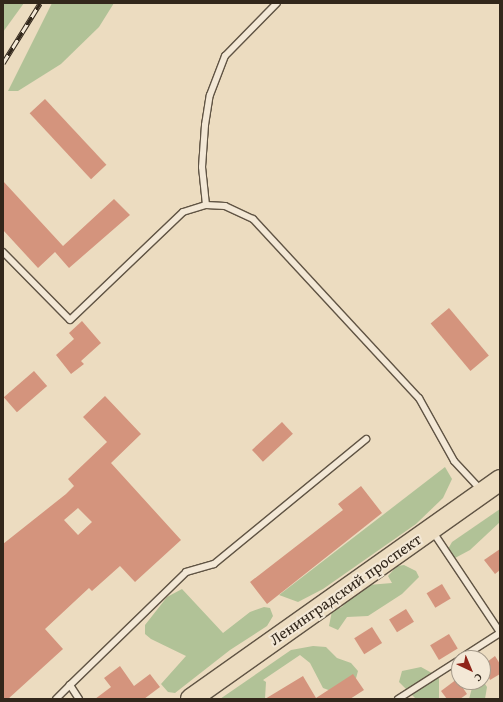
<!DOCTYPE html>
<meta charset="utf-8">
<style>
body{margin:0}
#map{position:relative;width:503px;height:702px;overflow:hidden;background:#ecdcc0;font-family:"Gentium Book Plus",serif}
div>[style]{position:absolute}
.green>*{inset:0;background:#b1c297}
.building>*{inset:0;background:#d4947d;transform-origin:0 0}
.roads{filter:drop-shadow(1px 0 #605444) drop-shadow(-1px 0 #605444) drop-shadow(0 1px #605444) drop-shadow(0 -1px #605444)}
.service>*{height:6px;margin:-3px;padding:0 3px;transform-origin:3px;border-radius:3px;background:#f3e8d6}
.primary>*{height:20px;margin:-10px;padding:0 10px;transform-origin:10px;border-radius:10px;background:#ecdcc0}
.rail>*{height:4.5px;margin-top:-2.25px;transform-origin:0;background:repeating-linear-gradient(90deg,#f3e8d6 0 9px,#32271b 0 18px);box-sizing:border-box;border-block:1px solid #32271b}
span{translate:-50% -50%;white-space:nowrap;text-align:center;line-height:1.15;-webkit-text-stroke:4px #f3e8d6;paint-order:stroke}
.street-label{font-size:16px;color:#32271b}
.frame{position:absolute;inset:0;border:4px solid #32271b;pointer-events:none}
.north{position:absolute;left:451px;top:650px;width:40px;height:40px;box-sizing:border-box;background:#f3e8d6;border:1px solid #a69b8b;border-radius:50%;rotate:136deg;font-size:11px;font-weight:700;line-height:16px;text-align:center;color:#32271b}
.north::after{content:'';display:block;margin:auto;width:14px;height:18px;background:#8f2418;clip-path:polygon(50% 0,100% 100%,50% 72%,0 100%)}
</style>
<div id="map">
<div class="green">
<div style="clip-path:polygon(3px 3px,24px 3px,3px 32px)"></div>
<div style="clip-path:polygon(52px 3px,114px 3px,99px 27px,61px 64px,18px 91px,8px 91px)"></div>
<div style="clip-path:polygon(445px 467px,452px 479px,443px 498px,416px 524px,323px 589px,298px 602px,279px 595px)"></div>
<div style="clip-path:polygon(500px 509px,500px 522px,470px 550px,455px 558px,451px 556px,448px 549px,452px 542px)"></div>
<div style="clip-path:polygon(404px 565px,416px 571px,419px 577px,402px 594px,368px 616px,347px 617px,338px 630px,329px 626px,332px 611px,342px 607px,350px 597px,368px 585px,392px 583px,388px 576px,397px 566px)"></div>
<div style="clip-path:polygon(182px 589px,223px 633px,250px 612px,264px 607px,270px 608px,273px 616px,267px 626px,230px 650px,175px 693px,168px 692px,161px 684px,186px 656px,151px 639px,145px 634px,145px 625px,167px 597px)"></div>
<div style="clip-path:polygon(313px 646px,326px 647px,337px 658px,351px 663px,358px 671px,355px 682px,334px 692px,323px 688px,310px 663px,300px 655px,263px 680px,266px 682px,265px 699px,220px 699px,291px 650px)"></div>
<div style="clip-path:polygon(421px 667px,439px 677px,439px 699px,416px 699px,399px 682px,402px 671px)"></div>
<div style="clip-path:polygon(483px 681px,487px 687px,485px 699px,469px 699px,472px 688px,467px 682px)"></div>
</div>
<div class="building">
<div style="left:45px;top:99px;width:90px;height:21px;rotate:47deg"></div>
<div style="clip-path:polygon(3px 181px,63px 246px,114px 199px,130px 215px,69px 268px,55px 252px,38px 268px,3px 230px)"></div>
<div style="left:449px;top:308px;width:62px;height:24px;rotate:50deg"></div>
<div style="clip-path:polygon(82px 321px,101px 343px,81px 361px,84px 364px,71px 374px,56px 355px,74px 339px,69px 333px)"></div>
<div style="left:34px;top:371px;width:20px;height:40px;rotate:49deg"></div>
<div style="clip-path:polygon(evenodd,105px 396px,141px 434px,111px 463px,181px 540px,135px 582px,120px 566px,92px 591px,89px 588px,45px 629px,63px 649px,8px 699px,3px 699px,3px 544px,66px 494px,74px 486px,68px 479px,107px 442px,83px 417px,105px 396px,78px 508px,92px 522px,78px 535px,64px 520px,78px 508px)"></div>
<div style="left:282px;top:422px;width:16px;height:41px;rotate:47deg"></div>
<div style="clip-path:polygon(361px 486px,382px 513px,267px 604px,250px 582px,343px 510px,338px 504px)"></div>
<div style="clip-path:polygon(500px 549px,500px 570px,495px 574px,484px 560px)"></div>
<div style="left:442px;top:584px;width:17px;height:18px;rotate:59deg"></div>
<div style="left:406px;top:609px;width:15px;height:20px;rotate:58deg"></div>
<div style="left:372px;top:627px;width:19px;height:21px;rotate:58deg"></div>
<div style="left:449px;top:634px;width:17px;height:22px;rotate:59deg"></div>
<div style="clip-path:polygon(495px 656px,500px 664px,500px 674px,490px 680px,483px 665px)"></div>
<div style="clip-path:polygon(120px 666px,134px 686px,150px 674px,160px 687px,144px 699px,95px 699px,111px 687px,104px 678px)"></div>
<div style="clip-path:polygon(353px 674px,364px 690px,350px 699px,265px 699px,303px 676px,316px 698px)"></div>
<div style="clip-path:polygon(457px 679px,467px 694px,460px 699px,447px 699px,441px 691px)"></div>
</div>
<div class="roads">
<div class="service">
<div style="left:206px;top:205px;width:38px;rotate:-96deg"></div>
<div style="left:202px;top:167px;width:42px;rotate:-85.9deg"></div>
<div style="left:205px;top:125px;width:30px;rotate:-81deg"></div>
<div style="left:210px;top:95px;width:42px;rotate:-69deg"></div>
<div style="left:225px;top:56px;width:74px;rotate:-45.5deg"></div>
<div style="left:3px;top:252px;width:95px;rotate:45.4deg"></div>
<div style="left:70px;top:320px;width:156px;rotate:-43.7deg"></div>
<div style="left:183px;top:212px;width:24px;rotate:-17deg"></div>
<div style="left:206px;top:205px;width:19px;rotate:3deg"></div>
<div style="left:225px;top:206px;width:31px;rotate:25deg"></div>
<div style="left:253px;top:219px;width:244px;rotate:47.2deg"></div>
<div style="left:419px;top:398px;width:72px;rotate:60.9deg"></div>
<div style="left:454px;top:461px;width:40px;rotate:47deg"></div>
<div style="left:433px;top:532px;width:120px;rotate:56.2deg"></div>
<div style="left:461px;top:658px;width:46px;rotate:-32.7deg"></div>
<div style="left:56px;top:699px;width:20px;rotate:-45deg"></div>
<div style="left:79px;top:699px;width:17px;rotate:-123deg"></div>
<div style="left:70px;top:685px;width:162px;rotate:-44.2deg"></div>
<div style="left:186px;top:572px;width:29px;rotate:-16deg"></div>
<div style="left:214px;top:564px;width:197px;rotate:-39.4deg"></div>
<div style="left:398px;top:699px;width:72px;rotate:-32.6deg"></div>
</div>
<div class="primary">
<div style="left:191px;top:699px;width:379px;rotate:-35.3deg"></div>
</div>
</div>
<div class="rail">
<div style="left:3px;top:63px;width:70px;rotate:-58.3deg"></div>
</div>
<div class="street-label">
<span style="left:345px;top:589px;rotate:-35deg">Ленинградский проспект</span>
</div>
<div class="frame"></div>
<div class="north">С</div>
</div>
